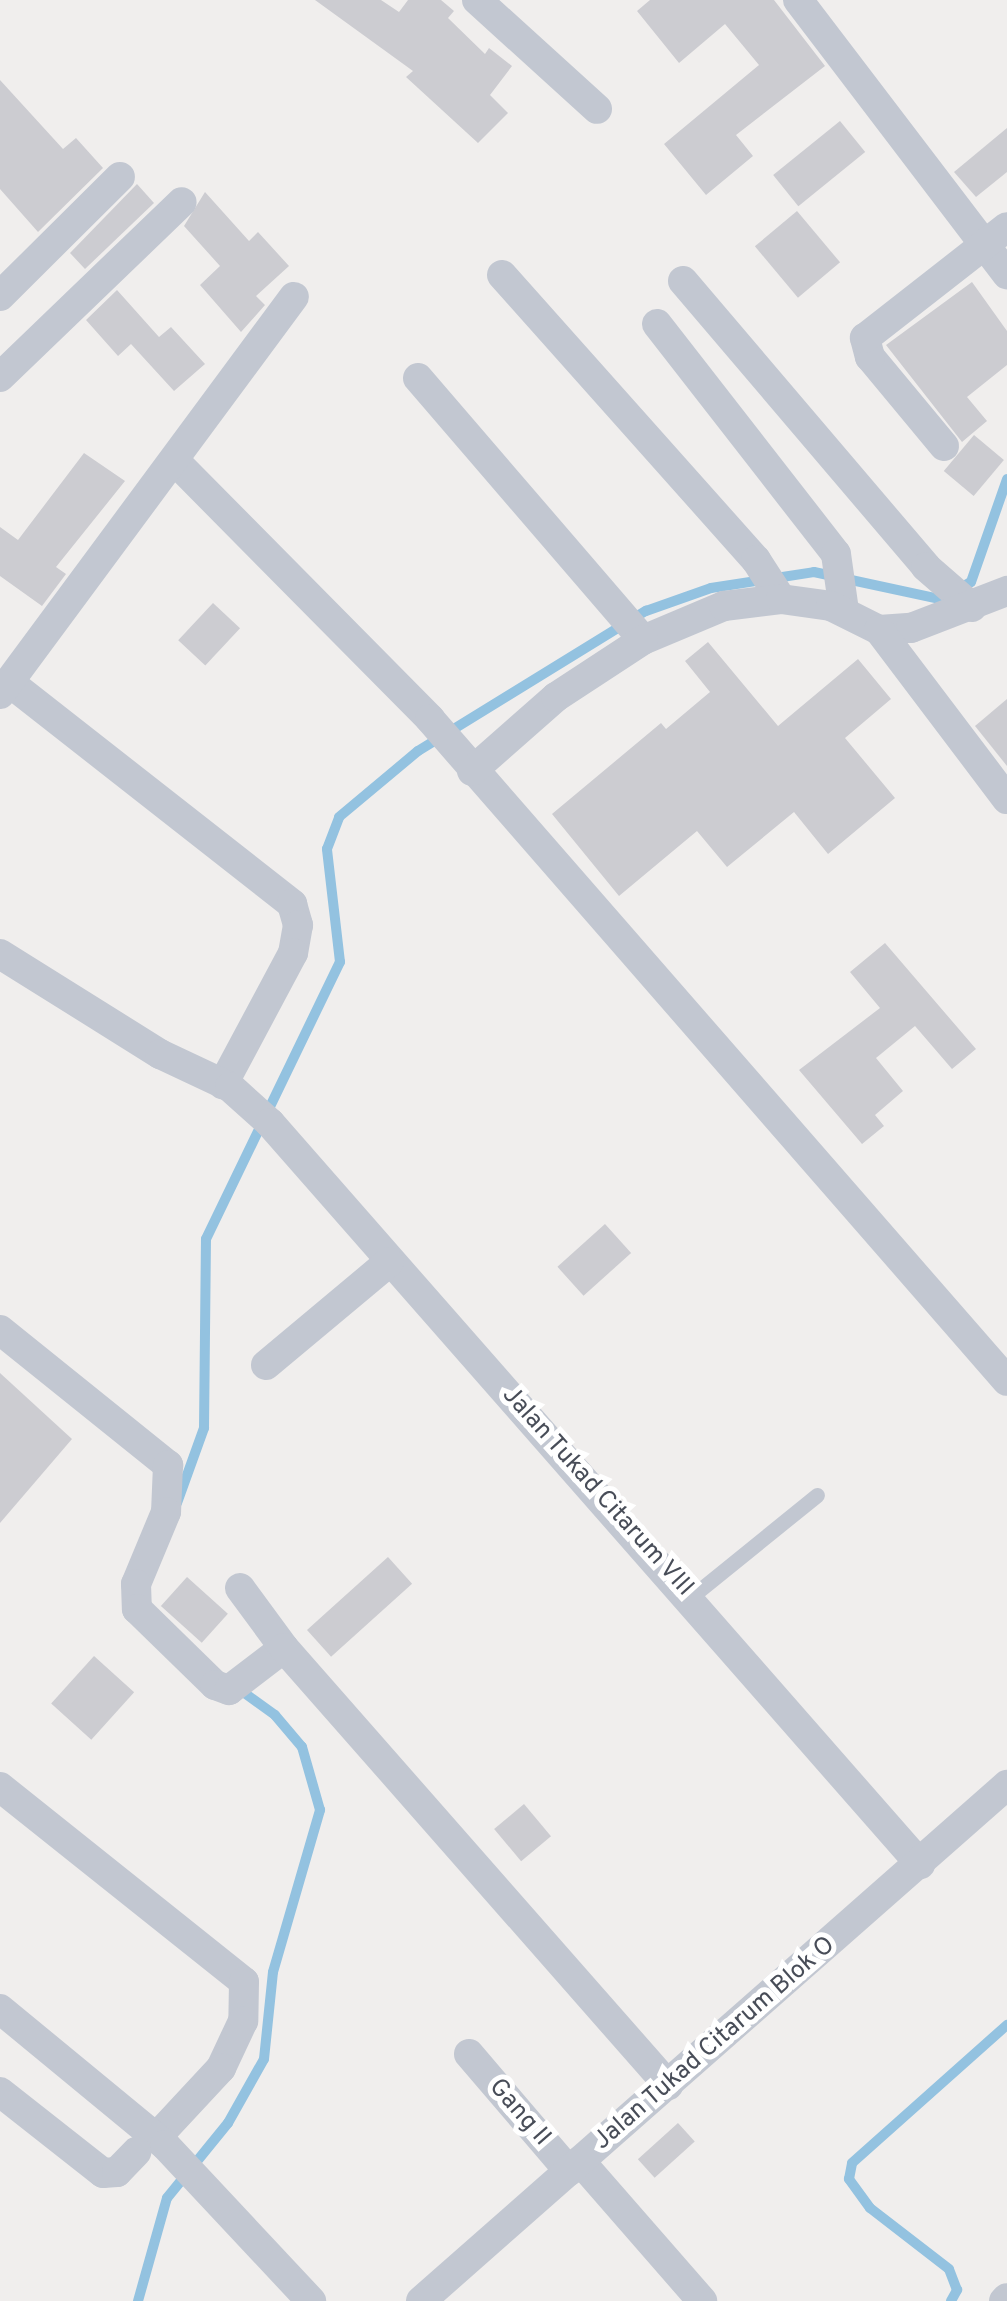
<!DOCTYPE html>
<style>
body{margin:0}
#map{position:relative;width:1007px;height:2301px;overflow:hidden;background:#f0eeed;font-family:Overpass,sans-serif}
div>[style]{position:absolute}
.stream>*{height:10px;margin:-5px;padding:0 5px;transform-origin:5px;border-radius:5px;background:#93c2e0}
.building>*{inset:0;background:#ccccd1;transform-origin:0 0}
.lane>*{height:15px;margin:-7.5px;padding:0 7.5px;transform-origin:7.5px;border-radius:7.5px;background:#c2c7d1}
.street>*{height:30px;margin:-15px;padding:0 15px;transform-origin:15px;border-radius:15px;background:#c2c7d1}
span{translate:-50% -50%;white-space:nowrap;text-align:center;line-height:1.15;-webkit-text-stroke:10px #fff;paint-order:stroke}
.street-label{font-size:25px;color:#484d58}
</style>
<div id="map">
<div class="stream">
<div style="left:177px;top:1503px;width:80px;rotate:-70.2deg"></div>
<div style="left:204px;top:1428px;width:189px;rotate:-89.4deg"></div>
<div style="left:206px;top:1239px;width:308px;rotate:-64.2deg"></div>
<div style="left:340px;top:962px;width:114px;rotate:-96.6deg"></div>
<div style="left:327px;top:849px;width:34px;rotate:-69deg"></div>
<div style="left:339px;top:817px;width:103px;rotate:-39.9deg"></div>
<div style="left:418px;top:751px;width:268px;rotate:-31.6deg"></div>
<div style="left:646px;top:611px;width:69px;rotate:-19.5deg"></div>
<div style="left:711px;top:588px;width:104px;rotate:-8.8deg"></div>
<div style="left:814px;top:572px;width:129px;rotate:12.1deg"></div>
<div style="left:940px;top:599px;width:35px;rotate:-29deg"></div>
<div style="left:971px;top:582px;width:109px;rotate:-70.7deg"></div>
<div style="left:138px;top:2301px;width:107px;rotate:-74.3deg"></div>
<div style="left:167px;top:2198px;width:97px;rotate:-50.9deg"></div>
<div style="left:228px;top:2123px;width:73px;rotate:-60.6deg"></div>
<div style="left:264px;top:2059px;width:87px;rotate:-84.1deg"></div>
<div style="left:273px;top:1972px;width:169px;rotate:-73.8deg"></div>
<div style="left:320px;top:1810px;width:66px;rotate:-105.9deg"></div>
<div style="left:302px;top:1747px;width:42px;rotate:-130.2deg"></div>
<div style="left:275px;top:1715px;width:44px;rotate:-144.2deg"></div>
<div style="left:951px;top:2301px;width:13px;rotate:-61deg"></div>
<div style="left:957px;top:2290px;width:22px;rotate:-111deg"></div>
<div style="left:949px;top:2269px;width:100px;rotate:-142.3deg"></div>
<div style="left:870px;top:2208px;width:36px;rotate:-126deg"></div>
<div style="left:849px;top:2179px;width:16px;rotate:-79deg"></div>
<div style="left:852px;top:2163px;width:208px;rotate:-41.7deg"></div>
</div>
<div class="building">
<div style="clip-path:polygon(315px 0,381px 0,399px 12px,408px 0,441px 0,454px 11px,448px 18px,485px 54px,489px 48px,512px 66px,490px 95px,508px 113px,478px 143px,406px 77px,413px 71px)"></div>
<div style="clip-path:polygon(650px 0,774px 0,825px 66px,736px 135px,753px 156px,706px 195px,664px 144px,759px 65px,725px 24px,679px 63px,637px 11px)"></div>
<div style="clip-path:polygon(0 80px,63px 149px,76px 138px,103px 168px,38px 232px,0 189px)"></div>
<div style="left:840px;top:121px;width:40px;height:86px;rotate:51deg"></div>
<div style="clip-path:polygon(1007px 128px,1007px 172px,976px 197px,954px 172px)"></div>
<div style="clip-path:polygon(137px 184px,154px 203px,85px 269px,70px 253px)"></div>
<div style="clip-path:polygon(205px 192px,249px 241px,258px 232px,289px 266px,256px 296px,265px 305px,241px 332px,200px 285px,220px 266px,184px 226px)"></div>
<div style="left:797px;top:211px;width:67px;height:55px;rotate:50deg"></div>
<div style="clip-path:polygon(972px 282px,1007px 331px,1007px 365px,967px 397px,987px 421px,962px 442px,886px 345px)"></div>
<div style="clip-path:polygon(117px 290px,159px 337px,171px 327px,205px 364px,174px 391px,131px 344px,118px 356px,86px 320px)"></div>
<div style="left:974px;top:435px;width:39px;height:47px;rotate:40deg"></div>
<div style="clip-path:polygon(84px 453px,125px 481px,56px 567px,66px 574px,42px 606px,0 576px,0 527px,18px 540px)"></div>
<div style="left:213px;top:603px;width:37px;height:51px;rotate:43deg"></div>
<div style="clip-path:polygon(708px 642px,778px 726px,858px 659px,891px 699px,845px 738px,895px 798px,828px 854px,794px 812px,727px 867px,697px 831px,619px 896px,552px 814px,661px 723px,666px 729px,710px 692px,685px 661px)"></div>
<div style="clip-path:polygon(1007px 699px,1007px 766px,975px 726px)"></div>
<div style="clip-path:polygon(885px 943px,976px 1049px,952px 1069px,915px 1026px,876px 1058px,903px 1091px,875px 1115px,884px 1126px,862px 1144px,799px 1070px,880px 1008px,850px 972px)"></div>
<div style="left:605px;top:1224px;width:39px;height:64px;rotate:48deg"></div>
<div style="clip-path:polygon(0 1373px,72px 1439px,0 1523px)"></div>
<div style="left:388px;top:1557px;width:36px;height:109px;rotate:48deg"></div>
<div style="left:187px;top:1577px;width:55px;height:39px;rotate:42deg"></div>
<div style="left:94px;top:1656px;width:54px;height:64px;rotate:42deg"></div>
<div style="left:524px;top:1804px;width:42px;height:39px;rotate:50deg"></div>
<div style="left:678px;top:2123px;width:25px;height:54px;rotate:48deg"></div>
</div>
<div class="lane">
<div style="left:691px;top:1597px;width:162px;rotate:-39deg"></div>
</div>
<div class="street">
<div style="left:477px;top:0;width:162px;rotate:42.2deg"></div>
<div style="left:798px;top:0;width:345px;rotate:52.7deg"></div>
<div style="left:502px;top:275px;width:382px;rotate:48.3deg"></div>
<div style="left:756px;top:560px;width:46px;rotate:57.3deg"></div>
<div style="left:683px;top:281px;width:375px;rotate:49.6deg"></div>
<div style="left:926px;top:567px;width:61px;rotate:41deg"></div>
<div style="left:0;top:296px;width:169px;rotate:-44.8deg"></div>
<div style="left:657px;top:324px;width:291px;rotate:52.1deg"></div>
<div style="left:836px;top:554px;width:58px;rotate:82deg"></div>
<div style="left:0;top:377px;width:252px;rotate:-43.9deg"></div>
<div style="left:418px;top:378px;width:345px;rotate:49.3deg"></div>
<div style="left:643px;top:640px;width:88px;rotate:-22.8deg"></div>
<div style="left:724px;top:606px;width:57px;rotate:-7deg"></div>
<div style="left:781px;top:599px;width:50px;rotate:8deg"></div>
<div style="left:831px;top:606px;width:54px;rotate:26.6deg"></div>
<div style="left:879px;top:630px;width:32px;rotate:-4deg"></div>
<div style="left:911px;top:628px;width:103px;rotate:-21.1deg"></div>
<div style="left:944px;top:446px;width:116px;rotate:-129.7deg"></div>
<div style="left:870px;top:357px;width:20px;rotate:-105deg"></div>
<div style="left:865px;top:338px;width:180px;rotate:-38deg"></div>
<div style="left:175px;top:461px;width:363px;rotate:45.3deg"></div>
<div style="left:430px;top:719px;width:878px;rotate:48.92deg"></div>
<div style="left:879px;top:630px;width:212px;rotate:52.9deg"></div>
<div style="left:9px;top:682px;width:360px;rotate:38.1deg"></div>
<div style="left:292px;top:904px;width:22px;rotate:74deg"></div>
<div style="left:298px;top:925px;width:28px;rotate:100deg"></div>
<div style="left:293px;top:953px;width:149px;rotate:118.1deg"></div>
<div style="left:0;top:694px;width:494px;rotate:-53.5deg"></div>
<div style="left:472px;top:771px;width:112px;rotate:-41.4deg"></div>
<div style="left:556px;top:697px;width:104px;rotate:-33.2deg"></div>
<div style="left:0;top:954px;width:189px;rotate:32deg"></div>
<div style="left:160px;top:1054px;width:77px;rotate:25.2deg"></div>
<div style="left:230px;top:1087px;width:54px;rotate:42deg"></div>
<div style="left:270px;top:1123px;width:986px;rotate:48.74deg"></div>
<div style="left:0;top:1330px;width:216px;rotate:38.8deg"></div>
<div style="left:168px;top:1465px;width:47px;rotate:92.4deg"></div>
<div style="left:166px;top:1512px;width:78px;rotate:112.6deg"></div>
<div style="left:136px;top:1584px;width:25px;rotate:88deg"></div>
<div style="left:137px;top:1609px;width:109px;rotate:44.3deg"></div>
<div style="left:215px;top:1685px;width:15px;rotate:20deg"></div>
<div style="left:229px;top:1690px;width:69px;rotate:-37.4deg"></div>
<div style="left:266px;top:1365px;width:160px;rotate:-39.9deg"></div>
<div style="left:240px;top:1588px;width:74px;rotate:53.7deg"></div>
<div style="left:284px;top:1648px;width:582px;rotate:48.69deg"></div>
<div style="left:0;top:1787px;width:312px;rotate:38.6deg"></div>
<div style="left:244px;top:1982px;width:39px;rotate:91deg"></div>
<div style="left:243px;top:2021px;width:52px;rotate:115.1deg"></div>
<div style="left:221px;top:2068px;width:96px;rotate:132.9deg"></div>
<div style="left:0;top:2009px;width:214px;rotate:39.5deg"></div>
<div style="left:165px;top:2145px;width:214px;rotate:46.9deg"></div>
<div style="left:469px;top:2054px;width:154px;rotate:49.5deg"></div>
<div style="left:0;top:2092px;width:131px;rotate:38.2deg"></div>
<div style="left:103px;top:2173px;width:14px;rotate:-4deg"></div>
<div style="left:117px;top:2172px;width:28px;rotate:-46deg"></div>
<div style="left:580px;top:2161px;width:186px;rotate:48.9deg"></div>
<div style="left:421px;top:2301px;width:781px;rotate:-41.37deg"></div>
<div style="left:1004px;top:2301px;width:4px;rotate:-45deg"></div>
</div>
<div class="street-label">
<span style="left:597px;top:1492px;rotate:48deg">Jalan Tukad Citarum VIII</span>
<span style="left:715px;top:2044px;rotate:-41deg">Jalan Tukad Citarum Blok O</span>
<span style="left:519px;top:2113px;rotate:49deg">Gang II</span>
</div>
</div>
